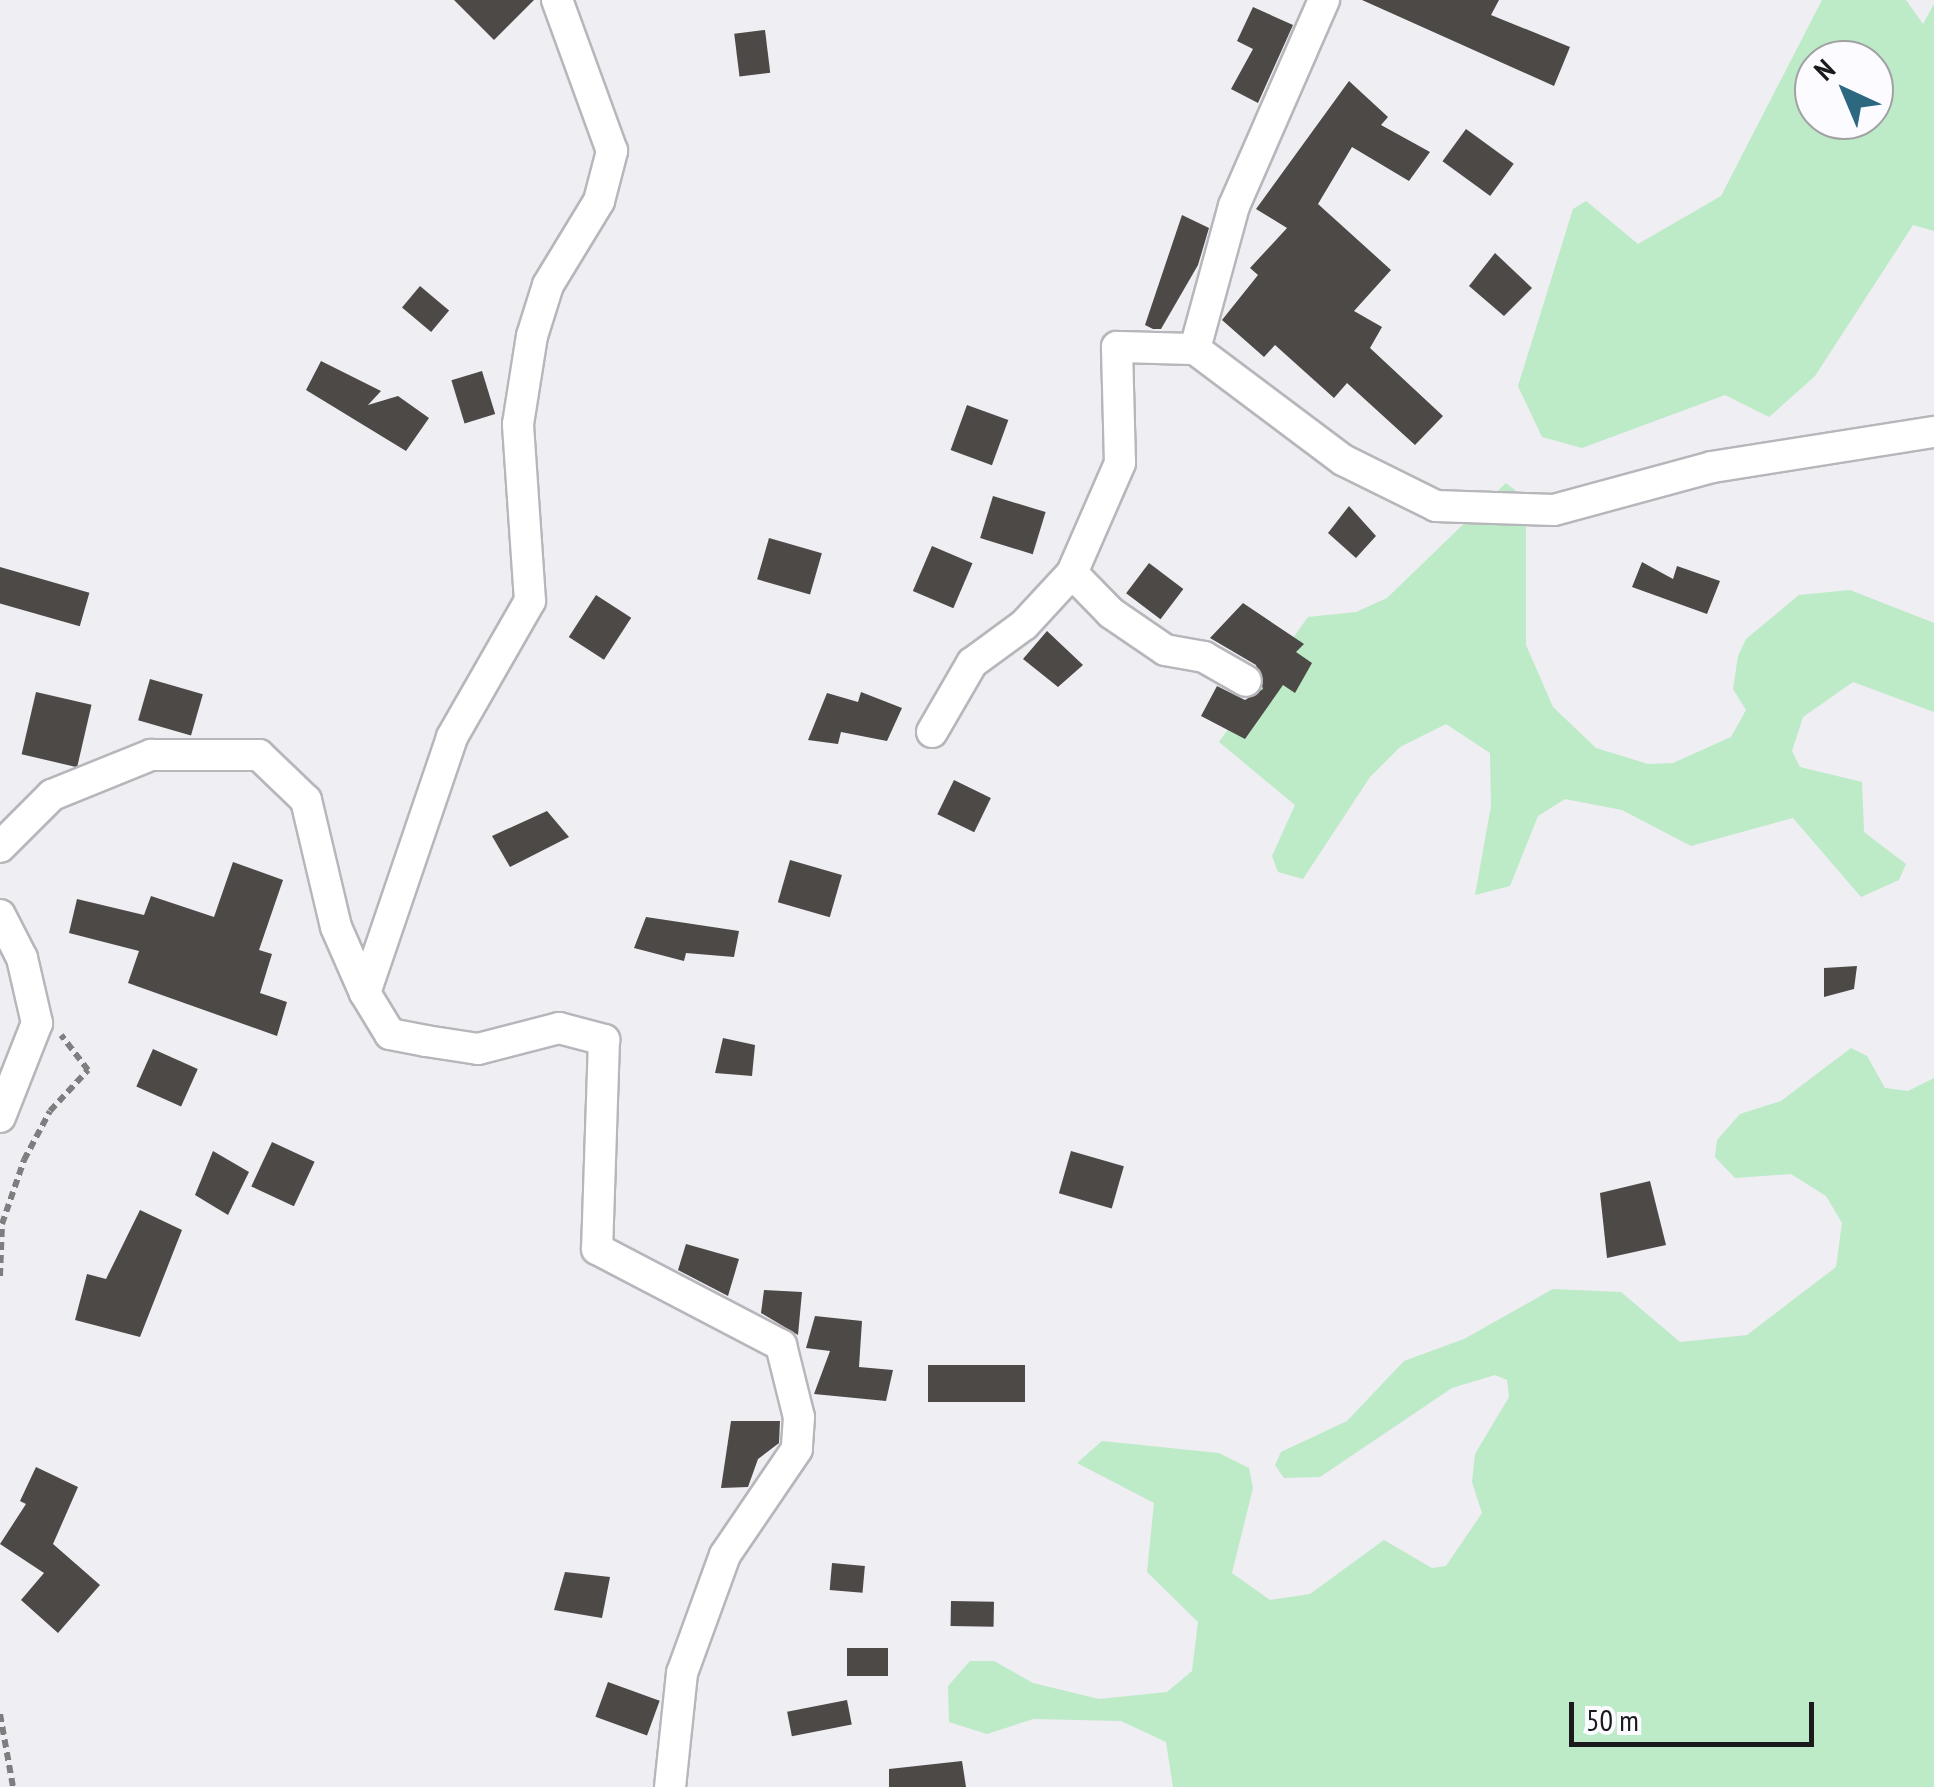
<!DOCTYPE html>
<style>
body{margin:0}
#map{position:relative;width:1934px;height:1787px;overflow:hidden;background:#eeeef3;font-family:"PT Sans Narrow",sans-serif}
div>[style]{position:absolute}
.green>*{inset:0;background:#bdeac7}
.building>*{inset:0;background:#4d4947;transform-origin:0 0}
.path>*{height:6px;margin-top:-3px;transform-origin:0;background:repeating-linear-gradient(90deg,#7e7e81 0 8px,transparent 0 13px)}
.roads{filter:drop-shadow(2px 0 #b7b6bb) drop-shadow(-2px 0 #b7b6bb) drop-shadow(0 2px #b7b6bb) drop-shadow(0 -2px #b7b6bb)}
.street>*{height:30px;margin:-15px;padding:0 15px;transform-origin:15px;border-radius:15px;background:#fff}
span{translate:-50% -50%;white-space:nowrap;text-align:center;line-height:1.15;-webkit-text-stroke:10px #fcfbff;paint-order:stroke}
.north{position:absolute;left:1794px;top:40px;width:100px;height:100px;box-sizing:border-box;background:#fcfbff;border:2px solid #a2a1a4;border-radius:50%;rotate:316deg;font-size:28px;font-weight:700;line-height:40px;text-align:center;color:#1a191b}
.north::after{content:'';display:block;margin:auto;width:35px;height:45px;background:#2c6880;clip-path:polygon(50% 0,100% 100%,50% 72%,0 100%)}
.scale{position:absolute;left:1569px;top:1702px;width:245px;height:45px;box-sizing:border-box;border:5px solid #1a191b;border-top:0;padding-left:12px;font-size:30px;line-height:35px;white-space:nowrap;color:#1a191b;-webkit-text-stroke:8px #fcfbff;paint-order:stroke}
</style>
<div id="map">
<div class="green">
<div style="clip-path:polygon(evenodd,1822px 0,1906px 0,1923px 24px,1934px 4px,1934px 231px,1913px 225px,1815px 376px,1769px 417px,1725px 395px,1582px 448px,1542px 437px,1518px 386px,1573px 209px,1586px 201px,1638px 244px,1721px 196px,1822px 0,1874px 60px,1874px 120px,1814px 120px,1814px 60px,1874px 60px)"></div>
<div style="clip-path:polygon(1506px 483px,1526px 499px,1526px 645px,1553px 707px,1596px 748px,1648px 764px,1673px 763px,1731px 737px,1746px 710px,1733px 689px,1738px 656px,1746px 639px,1799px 595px,1850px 590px,1934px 623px,1934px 712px,1853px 682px,1803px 717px,1792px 751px,1800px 767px,1862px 782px,1864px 832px,1906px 864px,1899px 880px,1861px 897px,1793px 818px,1691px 846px,1622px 810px,1565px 799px,1538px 816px,1510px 886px,1475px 895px,1491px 806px,1490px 753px,1446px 724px,1400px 747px,1370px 777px,1303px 879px,1278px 872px,1272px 856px,1295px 805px,1219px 742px,1308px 617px,1356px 612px,1387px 598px)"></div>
<div style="clip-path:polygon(1851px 1048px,1867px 1056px,1885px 1088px,1908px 1091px,1934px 1078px,1934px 1787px,1173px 1787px,1166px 1742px,1121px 1721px,1033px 1719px,987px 1734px,949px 1722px,948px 1686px,970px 1661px,994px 1661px,1033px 1683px,1099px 1699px,1167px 1692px,1192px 1671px,1198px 1622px,1147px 1572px,1154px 1503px,1077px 1463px,1102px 1441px,1219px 1453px,1249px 1468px,1253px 1488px,1232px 1573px,1270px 1600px,1310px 1594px,1384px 1540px,1432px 1568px,1446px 1566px,1482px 1513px,1472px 1482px,1475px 1454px,1509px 1397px,1507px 1380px,1495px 1375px,1452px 1388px,1320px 1477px,1284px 1478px,1275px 1465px,1281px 1452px,1347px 1421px,1404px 1361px,1464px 1339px,1553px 1289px,1621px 1292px,1680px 1342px,1747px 1335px,1836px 1267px,1842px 1223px,1826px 1196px,1791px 1174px,1735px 1178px,1715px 1157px,1717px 1140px,1740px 1114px,1781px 1101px)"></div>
</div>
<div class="building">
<div style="clip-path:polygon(454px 0,534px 0,494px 40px)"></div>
<div style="clip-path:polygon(1362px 0,1499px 0,1491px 15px,1570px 47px,1554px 86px)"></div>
<div style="clip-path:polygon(1253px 7px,1293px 25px,1258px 103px,1231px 89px,1253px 49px,1237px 41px)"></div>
<div style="left:765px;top:30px;width:43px;height:31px;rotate:83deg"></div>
<div style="clip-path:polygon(1349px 81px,1388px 117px,1381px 125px,1430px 152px,1409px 181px,1352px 147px,1318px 204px,1391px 270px,1354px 311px,1382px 327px,1370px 348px,1443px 416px,1415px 445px,1347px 383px,1334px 398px,1275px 345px,1264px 357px,1222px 320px,1258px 275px,1250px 268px,1287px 228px,1256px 209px)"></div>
<div style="left:1466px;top:129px;width:59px;height:40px;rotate:36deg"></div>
<div style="clip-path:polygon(1182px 215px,1209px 228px,1198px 265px,1161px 329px,1153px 329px,1145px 325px)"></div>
<div style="clip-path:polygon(1495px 253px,1532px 288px,1504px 316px,1469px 286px)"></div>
<div style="left:420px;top:286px;width:38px;height:28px;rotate:40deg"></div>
<div style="clip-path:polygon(321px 361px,381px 391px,368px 405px,398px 396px,429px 418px,406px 451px,306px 390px)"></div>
<div style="left:482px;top:371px;width:45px;height:32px;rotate:73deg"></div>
<div style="left:967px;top:405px;width:44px;height:48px;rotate:20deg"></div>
<div style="left:993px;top:496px;width:55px;height:44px;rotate:17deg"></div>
<div style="clip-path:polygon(1349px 506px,1376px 536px,1356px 558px,1328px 533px)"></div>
<div style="left:769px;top:538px;width:55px;height:43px;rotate:16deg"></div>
<div style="left:932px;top:546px;width:44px;height:49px;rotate:23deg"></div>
<div style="clip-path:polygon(1642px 562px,1673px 579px,1677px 566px,1720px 581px,1707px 614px,1632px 587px)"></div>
<div style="left:1149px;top:563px;width:43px;height:38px;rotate:37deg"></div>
<div style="left:0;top:567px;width:93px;height:35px;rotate:16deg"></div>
<div style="left:596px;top:595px;width:42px;height:50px;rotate:33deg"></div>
<div style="clip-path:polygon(1243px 603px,1304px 644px,1296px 652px,1312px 663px,1295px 693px,1283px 685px,1245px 739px,1201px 716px,1217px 686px,1245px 700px,1263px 689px,1256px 665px,1210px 638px)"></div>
<div style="clip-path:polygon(1047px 631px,1083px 665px,1058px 687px,1023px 659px)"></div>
<div style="left:150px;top:679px;width:55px;height:43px;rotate:16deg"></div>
<div style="left:36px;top:692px;width:57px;height:64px;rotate:13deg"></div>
<div style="clip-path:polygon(861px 692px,902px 708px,887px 741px,841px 732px,838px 744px,808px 740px,827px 693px,858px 702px)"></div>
<div style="left:954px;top:780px;width:41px;height:38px;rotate:26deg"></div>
<div style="clip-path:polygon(547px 811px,569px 837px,510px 867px,492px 836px)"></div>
<div style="left:790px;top:860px;width:54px;height:44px;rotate:16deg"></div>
<div style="clip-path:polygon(233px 862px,283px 880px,259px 950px,272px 954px,260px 993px,287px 1002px,277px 1036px,128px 983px,139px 951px,69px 933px,77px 899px,144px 915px,151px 896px,214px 917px)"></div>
<div style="clip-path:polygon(646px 917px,739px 931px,734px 957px,686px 953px,684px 961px,634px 948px)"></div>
<div style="clip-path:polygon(1857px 966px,1854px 989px,1824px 997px,1824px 968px)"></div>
<div style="clip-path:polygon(723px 1038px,755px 1045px,752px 1076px,715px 1073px)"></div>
<div style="left:153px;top:1049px;width:49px;height:41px;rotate:24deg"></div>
<div style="left:272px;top:1142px;width:47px;height:49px;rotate:25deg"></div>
<div style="clip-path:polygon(213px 1151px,249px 1172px,228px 1215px,195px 1195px)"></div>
<div style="left:1071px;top:1151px;width:55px;height:44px;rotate:16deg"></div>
<div style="clip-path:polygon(1650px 1181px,1666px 1245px,1607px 1258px,1600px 1193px)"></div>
<div style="clip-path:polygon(140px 1210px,182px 1230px,140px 1337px,75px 1320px,87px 1274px,106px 1279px)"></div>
<div style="clip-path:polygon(686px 1244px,739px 1259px,728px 1296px,678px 1270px)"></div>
<div style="clip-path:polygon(764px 1290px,802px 1292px,798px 1335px,761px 1313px)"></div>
<div style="clip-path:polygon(815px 1316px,862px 1321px,859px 1367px,893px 1370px,886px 1401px,814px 1394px,830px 1351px,806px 1348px)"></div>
<div style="left:1025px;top:1365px;width:37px;height:97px;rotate:90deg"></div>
<div style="clip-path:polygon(731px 1421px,780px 1421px,779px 1443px,758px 1459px,748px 1487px,721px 1488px)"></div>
<div style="clip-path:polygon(36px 1467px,78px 1487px,53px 1544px,100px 1585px,58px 1633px,21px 1600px,44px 1573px,0 1544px,26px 1504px,20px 1501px)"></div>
<div style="left:832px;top:1563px;width:33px;height:27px;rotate:5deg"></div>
<div style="clip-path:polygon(565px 1572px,610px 1577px,602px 1618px,554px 1610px)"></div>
<div style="left:951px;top:1601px;width:43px;height:25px;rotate:1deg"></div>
<div style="left:888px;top:1648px;width:28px;height:41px;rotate:90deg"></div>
<div style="left:608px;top:1682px;width:55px;height:37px;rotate:20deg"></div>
<div style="left:847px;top:1700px;width:25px;height:61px;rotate:79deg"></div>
<div style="clip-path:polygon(962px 1761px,966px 1787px,889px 1787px,889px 1769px)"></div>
</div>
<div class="path">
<div style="left:0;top:1276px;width:52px;rotate:-87.8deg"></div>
<div style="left:2px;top:1224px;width:68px;rotate:-71deg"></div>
<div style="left:24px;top:1160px;width:55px;rotate:-62deg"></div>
<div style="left:50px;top:1111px;width:56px;rotate:-47.2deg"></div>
<div style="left:88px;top:1070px;width:44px;rotate:-127.6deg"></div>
<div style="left:0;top:1714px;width:74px;rotate:79.9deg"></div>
</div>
<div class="roads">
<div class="street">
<div style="left:1324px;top:0;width:225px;rotate:113.6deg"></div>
<div style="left:1234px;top:206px;width:148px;rotate:105.3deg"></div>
<div style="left:1195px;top:349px;width:185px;rotate:36.9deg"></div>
<div style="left:1343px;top:460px;width:104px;rotate:26.3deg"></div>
<div style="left:1436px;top:506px;width:118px;rotate:1.9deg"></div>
<div style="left:1554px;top:510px;width:164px;rotate:-15.2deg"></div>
<div style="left:1712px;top:467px;width:225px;rotate:-9deg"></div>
<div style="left:1072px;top:573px;width:56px;rotate:45.7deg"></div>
<div style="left:1111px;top:613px;width:65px;rotate:34.4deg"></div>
<div style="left:1165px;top:650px;width:40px;rotate:10deg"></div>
<div style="left:1204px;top:657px;width:48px;rotate:29.7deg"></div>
<div style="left:932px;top:732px;width:80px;rotate:-59.9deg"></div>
<div style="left:972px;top:663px;width:64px;rotate:-36.2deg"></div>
<div style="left:1024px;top:625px;width:71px;rotate:-47.3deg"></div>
<div style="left:1072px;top:573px;width:120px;rotate:-66.4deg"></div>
<div style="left:1120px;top:463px;width:116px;rotate:-91.5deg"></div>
<div style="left:1117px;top:347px;width:78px;rotate:1.5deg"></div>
<div style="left:0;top:847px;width:74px;rotate:-45deg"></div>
<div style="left:52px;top:795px;width:107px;rotate:-22deg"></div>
<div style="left:151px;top:755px;width:108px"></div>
<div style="left:259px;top:755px;width:65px;rotate:43.8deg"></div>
<div style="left:306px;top:800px;width:130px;rotate:76.7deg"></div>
<div style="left:336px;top:927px;width:72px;rotate:66.3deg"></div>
<div style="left:365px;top:993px;width:270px;rotate:-71.2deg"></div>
<div style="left:452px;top:737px;width:157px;rotate:-60.2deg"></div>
<div style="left:530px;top:601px;width:177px;rotate:-93.9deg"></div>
<div style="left:518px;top:424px;width:89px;rotate:-81deg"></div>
<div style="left:532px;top:336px;width:53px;rotate:-72.6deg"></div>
<div style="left:548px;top:285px;width:98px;rotate:-58.7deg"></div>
<div style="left:599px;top:201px;width:52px;rotate:-75.4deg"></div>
<div style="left:612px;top:151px;width:161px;rotate:-110deg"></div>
<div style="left:0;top:915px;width:48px;rotate:62.9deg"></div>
<div style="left:22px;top:958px;width:67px;rotate:77deg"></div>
<div style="left:37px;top:1023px;width:101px;rotate:111.5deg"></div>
<div style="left:365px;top:993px;width:48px;rotate:58.6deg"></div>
<div style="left:390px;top:1034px;width:37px;rotate:11deg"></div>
<div style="left:426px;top:1041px;width:53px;rotate:8.7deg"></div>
<div style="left:478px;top:1049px;width:84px;rotate:-14.5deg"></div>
<div style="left:559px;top:1028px;width:47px;rotate:14.9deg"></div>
<div style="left:604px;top:1040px;width:209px;rotate:91.9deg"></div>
<div style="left:597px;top:1249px;width:208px;rotate:27.6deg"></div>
<div style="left:781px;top:1345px;width:74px;rotate:76deg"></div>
<div style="left:799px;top:1417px;width:32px;rotate:94deg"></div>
<div style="left:797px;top:1449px;width:128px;rotate:124.2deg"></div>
<div style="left:725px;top:1555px;width:126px;rotate:110deg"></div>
<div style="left:682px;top:1673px;width:115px;rotate:96deg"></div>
</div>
</div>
<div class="north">N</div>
<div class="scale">50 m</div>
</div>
